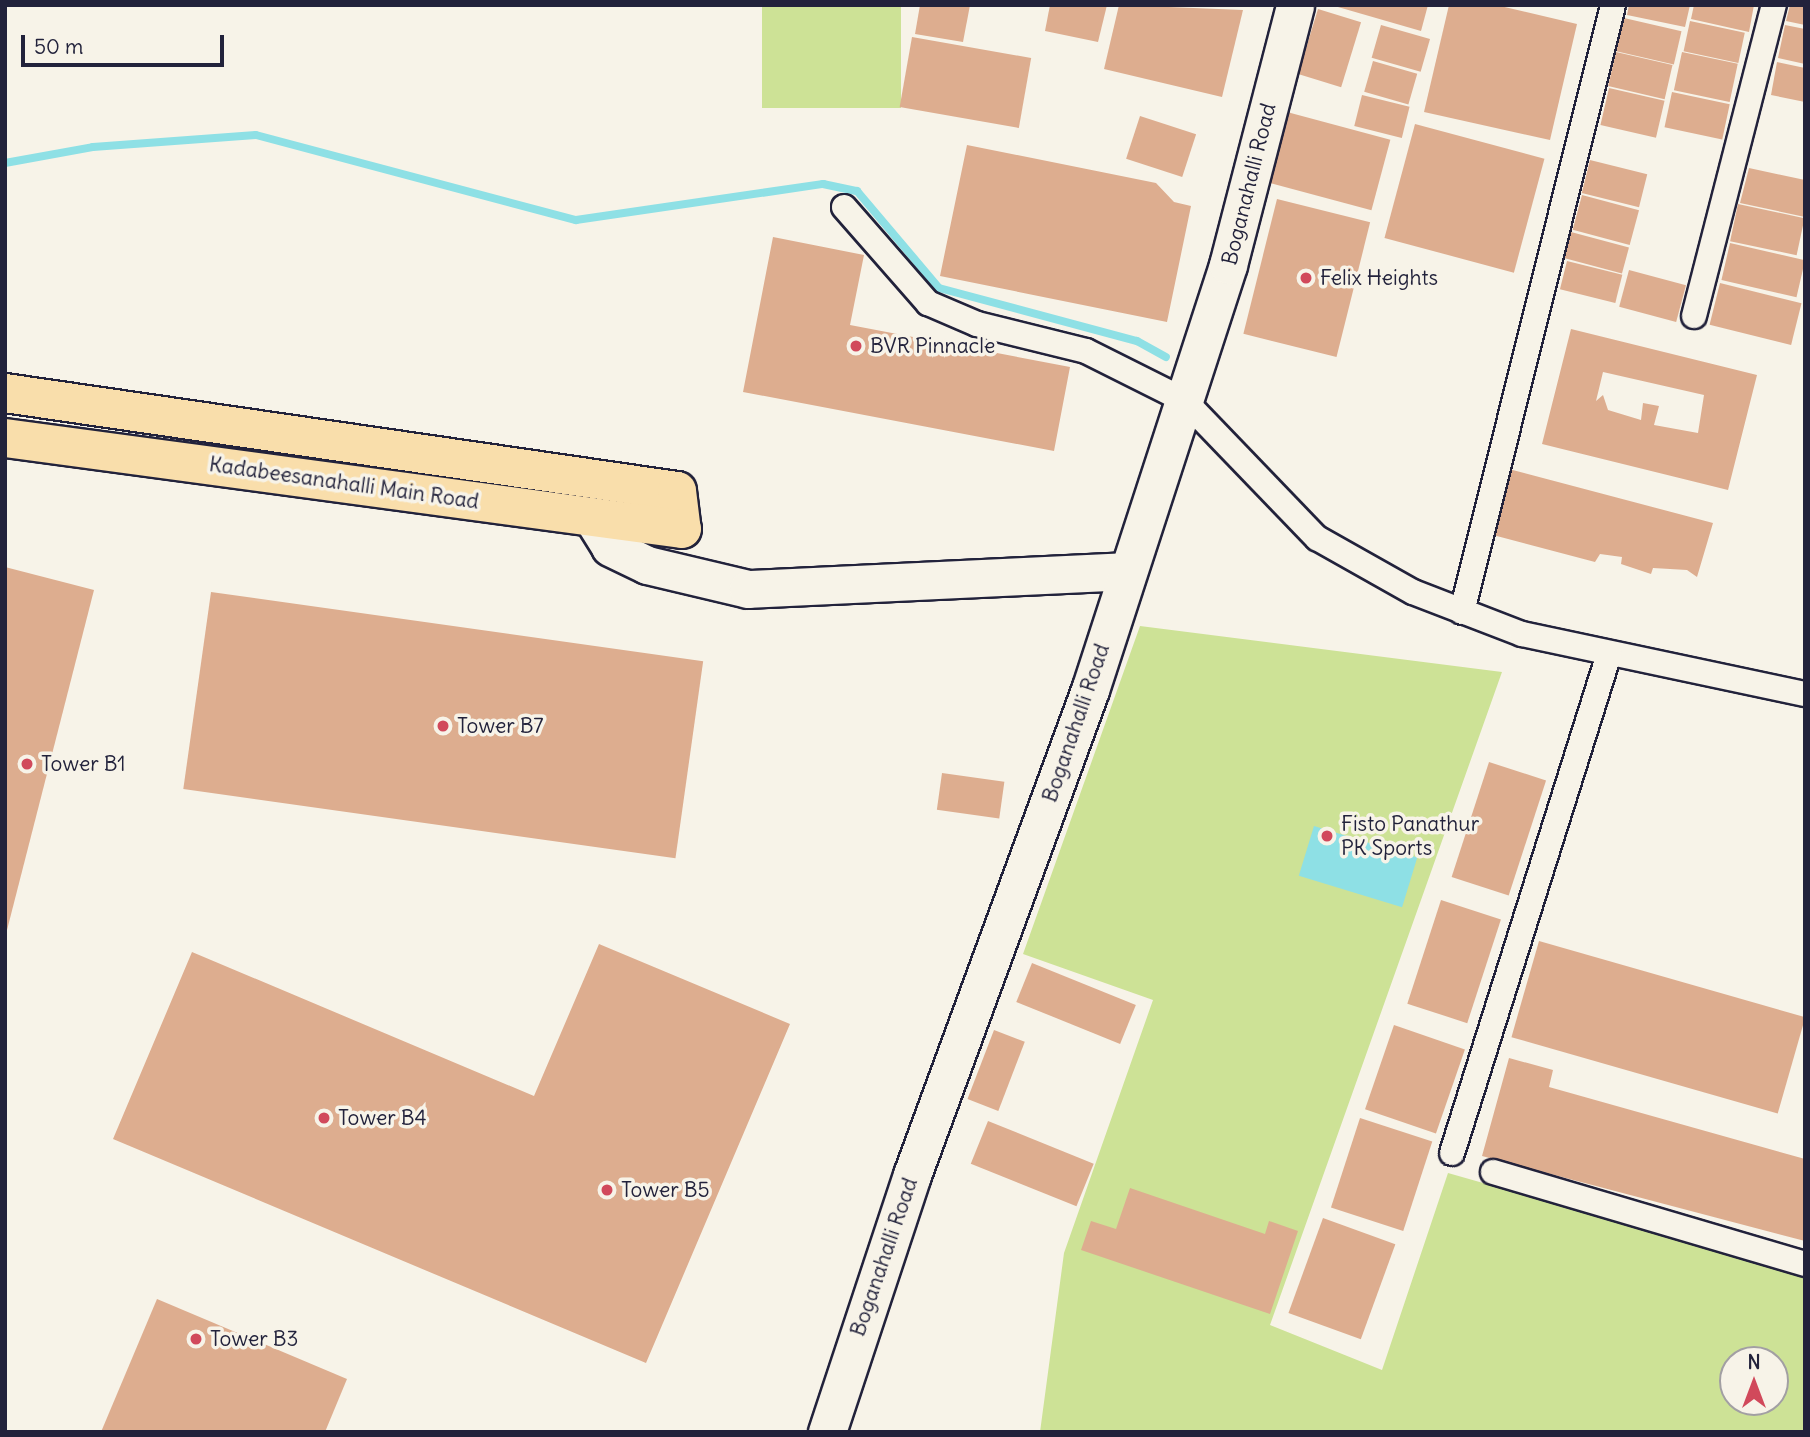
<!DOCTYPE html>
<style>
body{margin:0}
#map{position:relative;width:1810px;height:1437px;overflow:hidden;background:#f7f3e8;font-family:Delius,sans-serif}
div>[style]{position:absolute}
.green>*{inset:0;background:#cde296;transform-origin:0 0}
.water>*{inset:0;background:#8ee0e5;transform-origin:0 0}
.stream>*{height:8px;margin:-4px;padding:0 4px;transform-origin:4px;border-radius:4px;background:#8ee0e5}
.building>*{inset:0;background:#ddad8f;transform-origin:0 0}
.roads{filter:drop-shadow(2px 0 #22223b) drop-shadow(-2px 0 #22223b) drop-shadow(0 2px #22223b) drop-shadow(0 -2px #22223b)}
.street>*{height:24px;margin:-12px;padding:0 12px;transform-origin:12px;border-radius:12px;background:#f7f3e8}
.secondary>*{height:37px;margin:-18.5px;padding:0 18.5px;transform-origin:18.5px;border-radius:18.5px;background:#f7f3e8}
.primary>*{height:38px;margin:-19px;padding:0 19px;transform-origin:19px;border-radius:19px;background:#f9deab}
.dots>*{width:19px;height:19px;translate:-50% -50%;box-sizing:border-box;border:4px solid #f7f3e8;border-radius:50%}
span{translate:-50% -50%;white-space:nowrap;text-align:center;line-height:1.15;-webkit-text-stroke:7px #f7f3e8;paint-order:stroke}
.street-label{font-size:21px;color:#22223b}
.poi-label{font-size:21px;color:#22223b}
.left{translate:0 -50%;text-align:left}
.frame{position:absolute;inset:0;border:7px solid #22223b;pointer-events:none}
.north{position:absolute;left:1719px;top:1346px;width:70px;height:70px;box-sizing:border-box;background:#f7f3e8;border:2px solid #a29fa3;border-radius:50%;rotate:0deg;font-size:19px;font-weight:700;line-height:28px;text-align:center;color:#22223b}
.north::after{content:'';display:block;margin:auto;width:24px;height:32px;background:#d1495b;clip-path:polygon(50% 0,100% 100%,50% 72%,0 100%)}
.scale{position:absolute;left:21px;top:35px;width:203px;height:32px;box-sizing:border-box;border:4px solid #22223b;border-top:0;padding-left:9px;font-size:21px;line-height:24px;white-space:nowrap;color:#22223b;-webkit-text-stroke:5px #f7f3e8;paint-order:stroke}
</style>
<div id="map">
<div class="green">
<div style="left:762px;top:5px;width:139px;height:103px"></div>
<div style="clip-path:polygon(evenodd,1140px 626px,1502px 672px,1270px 1325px,1382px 1370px,1448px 1173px,1805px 1275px,1805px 1432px,1040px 1432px,1064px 1253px,1153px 1000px,1023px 954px,1140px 626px,1733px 1360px,1775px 1360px,1775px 1402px,1733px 1402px,1733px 1360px)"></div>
</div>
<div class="water">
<div style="left:1314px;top:826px;width:108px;height:52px;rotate:17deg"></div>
</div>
<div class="stream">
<div style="left:5px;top:163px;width:89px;rotate:-10.3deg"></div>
<div style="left:93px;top:147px;width:163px;rotate:-4.2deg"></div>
<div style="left:256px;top:135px;width:331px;rotate:14.9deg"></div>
<div style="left:576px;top:220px;width:250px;rotate:-8.3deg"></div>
<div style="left:823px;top:184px;width:35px;rotate:12deg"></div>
<div style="left:857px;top:191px;width:127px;rotate:49.8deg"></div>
<div style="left:939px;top:288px;width:205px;rotate:15deg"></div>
<div style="left:1137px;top:341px;width:33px;rotate:29deg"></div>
</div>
<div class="building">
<div style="clip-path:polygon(920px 5px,970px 5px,963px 42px,915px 34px)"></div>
<div style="clip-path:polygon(1050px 5px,1107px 5px,1098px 42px,1045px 31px)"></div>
<div style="clip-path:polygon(1119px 5px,1243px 10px,1222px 97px,1104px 69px)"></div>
<div style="clip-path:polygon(1331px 5px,1428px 5px,1421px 31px)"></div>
<div style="clip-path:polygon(1449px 5px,1496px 5px,1577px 24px,1550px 140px,1424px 112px)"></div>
<div style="clip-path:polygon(1629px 5px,1690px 5px,1685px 27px,1627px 15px)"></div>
<div style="clip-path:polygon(1694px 5px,1754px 5px,1749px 32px,1691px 19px)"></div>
<div style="clip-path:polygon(1790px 5px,1805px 5px,1805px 25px,1786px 21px)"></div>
<div style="left:1318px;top:9px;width:45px;height:68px;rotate:17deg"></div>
<div style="left:1624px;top:18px;width:59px;height:34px;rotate:13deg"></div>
<div style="left:1690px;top:21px;width:56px;height:31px;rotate:12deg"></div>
<div style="left:1381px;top:25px;width:51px;height:34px;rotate:16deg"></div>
<div style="clip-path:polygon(1785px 25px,1805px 29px,1805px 64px,1778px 58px)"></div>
<div style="left:912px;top:37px;width:121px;height:71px;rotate:10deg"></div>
<div style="left:1616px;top:52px;width:58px;height:35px;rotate:13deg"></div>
<div style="left:1682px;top:52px;width:57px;height:39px;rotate:12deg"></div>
<div style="left:1373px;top:61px;width:46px;height:32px;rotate:16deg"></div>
<div style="clip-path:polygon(1777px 62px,1805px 68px,1805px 102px,1771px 95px)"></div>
<div style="left:1609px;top:88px;width:57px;height:38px;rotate:13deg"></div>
<div style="left:1672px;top:92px;width:59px;height:36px;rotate:12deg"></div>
<div style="left:1362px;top:95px;width:49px;height:32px;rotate:14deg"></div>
<div style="left:1287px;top:112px;width:107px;height:73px;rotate:15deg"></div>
<div style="left:1140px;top:116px;width:59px;height:45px;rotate:18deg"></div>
<div style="left:1415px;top:124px;width:134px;height:118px;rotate:15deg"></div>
<div style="clip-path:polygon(967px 145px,1156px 183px,1174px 202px,1191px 206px,1167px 322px,940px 276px)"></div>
<div style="left:1590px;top:160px;width:59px;height:34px;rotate:14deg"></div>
<div style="clip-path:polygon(1749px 168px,1805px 180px,1805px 217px,1740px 203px)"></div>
<div style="left:1582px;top:195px;width:59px;height:36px;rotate:15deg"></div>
<div style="left:1277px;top:199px;width:96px;height:139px;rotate:14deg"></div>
<div style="left:1738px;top:204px;width:68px;height:38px;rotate:12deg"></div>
<div style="left:1571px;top:232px;width:60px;height:27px;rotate:15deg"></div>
<div style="clip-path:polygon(773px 237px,864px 255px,850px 325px,1070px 367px,1054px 451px,743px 392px)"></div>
<div style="left:1730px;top:243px;width:77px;height:38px;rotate:13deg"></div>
<div style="left:1567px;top:261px;width:57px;height:29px;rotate:14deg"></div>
<div style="left:1629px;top:270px;width:59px;height:38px;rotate:15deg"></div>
<div style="left:1720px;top:283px;width:84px;height:43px;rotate:14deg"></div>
<div style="clip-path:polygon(evenodd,1571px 329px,1757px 375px,1728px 490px,1542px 444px,1571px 329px,1603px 372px,1704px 395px,1698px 433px,1654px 425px,1659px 406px,1643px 403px,1641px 420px,1608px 410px,1603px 395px,1596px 401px,1603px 372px)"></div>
<div style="clip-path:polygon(1505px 468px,1713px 523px,1697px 577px,1687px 570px,1653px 568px,1651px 574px,1621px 564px,1622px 557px,1600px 554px,1595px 562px,1493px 535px)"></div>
<div style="clip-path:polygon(5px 567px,94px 590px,6px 934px,5px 934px)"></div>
<div style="left:211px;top:592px;width:497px;height:199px;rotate:8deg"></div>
<div style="left:1489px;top:762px;width:60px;height:121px;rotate:18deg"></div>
<div style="left:942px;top:773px;width:63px;height:37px;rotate:8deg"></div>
<div style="left:1441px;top:900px;width:63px;height:109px;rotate:18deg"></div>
<div style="left:1539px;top:941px;width:277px;height:100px;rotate:16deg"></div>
<div style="clip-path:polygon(599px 944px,790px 1024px,646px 1363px,113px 1139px,192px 952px,534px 1096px)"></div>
<div style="left:1032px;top:963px;width:112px;height:42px;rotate:22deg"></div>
<div style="left:1394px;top:1025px;width:75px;height:89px;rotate:19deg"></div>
<div style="left:994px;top:1030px;width:33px;height:74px;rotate:21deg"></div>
<div style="clip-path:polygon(1509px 1058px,1553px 1070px,1549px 1087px,1805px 1159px,1805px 1241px,1482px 1156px)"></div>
<div style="left:1360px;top:1118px;width:76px;height:94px;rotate:18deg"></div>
<div style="left:988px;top:1121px;width:114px;height:46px;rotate:22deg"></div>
<div style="clip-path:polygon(1130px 1188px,1265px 1234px,1269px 1221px,1298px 1231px,1270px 1314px,1081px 1250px,1091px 1221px,1116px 1229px)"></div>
<div style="left:1323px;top:1218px;width:77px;height:101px;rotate:20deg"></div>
<div style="clip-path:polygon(157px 1299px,347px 1379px,325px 1432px,101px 1432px)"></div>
</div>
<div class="roads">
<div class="street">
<div style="left:844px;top:207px;width:128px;rotate:48.8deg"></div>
<div style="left:928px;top:303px;width:53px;rotate:23.2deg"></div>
<div style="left:977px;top:324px;width:112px;rotate:13.9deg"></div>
<div style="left:1086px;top:351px;width:110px;rotate:26.6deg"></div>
<div style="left:1184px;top:400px;width:192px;rotate:46.1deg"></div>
<div style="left:1317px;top:538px;width:110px;rotate:29.4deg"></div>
<div style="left:1413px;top:592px;width:117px;rotate:21.1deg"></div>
<div style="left:1522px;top:634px;width:289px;rotate:12deg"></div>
<div style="left:1694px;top:316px;width:321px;rotate:-75.6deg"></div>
<div style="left:1462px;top:612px;width:625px;rotate:-76.03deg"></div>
<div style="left:1452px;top:1153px;width:523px;rotate:-72.53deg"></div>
<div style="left:1493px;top:1172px;width:325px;rotate:16.4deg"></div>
</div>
<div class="secondary">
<div style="left:591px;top:516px;width:36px;rotate:58deg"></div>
<div style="left:610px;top:547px;width:41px;rotate:25.9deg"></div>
<div style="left:647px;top:565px;width:104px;rotate:13.4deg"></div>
<div style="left:748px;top:589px;width:379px;rotate:-2.7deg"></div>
<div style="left:827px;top:1432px;width:271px;rotate:-71.7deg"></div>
<div style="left:912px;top:1175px;width:517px;rotate:-69.85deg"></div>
<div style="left:1090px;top:690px;width:447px;rotate:-72deg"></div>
<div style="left:1228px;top:265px;width:268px;rotate:-75.5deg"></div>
</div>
<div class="primary">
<div style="left:5px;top:393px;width:679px;rotate:8.3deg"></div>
<div style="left:677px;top:491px;width:38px;rotate:83deg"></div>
<div style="left:682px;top:529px;width:683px;rotate:-172.34deg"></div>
</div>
</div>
<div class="dots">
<div style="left:1306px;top:278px;background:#d1495b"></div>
<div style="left:856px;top:346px;background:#d1495b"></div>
<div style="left:443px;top:726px;background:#d1495b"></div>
<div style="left:27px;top:764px;background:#d1495b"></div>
<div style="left:1327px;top:836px;background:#d1495b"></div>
<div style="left:324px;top:1118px;background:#d1495b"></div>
<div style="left:607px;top:1190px;background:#d1495b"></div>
<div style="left:196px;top:1339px;background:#d1495b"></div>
</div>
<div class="street-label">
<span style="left:1249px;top:184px;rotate:-76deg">Boganahalli Road</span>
<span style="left:344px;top:483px;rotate:8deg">Kadabeesanahalli Main Road</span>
<span style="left:1076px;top:723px;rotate:-71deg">Boganahalli Road</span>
<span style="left:884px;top:1257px;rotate:-71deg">Boganahalli Road</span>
</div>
<div class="poi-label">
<span class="left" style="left:1320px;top:278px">Felix Heights</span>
<span class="left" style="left:870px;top:346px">BVR Pinnacle</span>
<span class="left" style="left:457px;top:726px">Tower B7</span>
<span class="left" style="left:41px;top:764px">Tower B1</span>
<span class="left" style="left:1341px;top:836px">Fisto Panathur<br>PK Sports</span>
<span class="left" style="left:338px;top:1118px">Tower B4</span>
<span class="left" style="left:621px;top:1190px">Tower B5</span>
<span class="left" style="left:210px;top:1339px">Tower B3</span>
</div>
<div class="frame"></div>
<div class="north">N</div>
<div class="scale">50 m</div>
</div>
